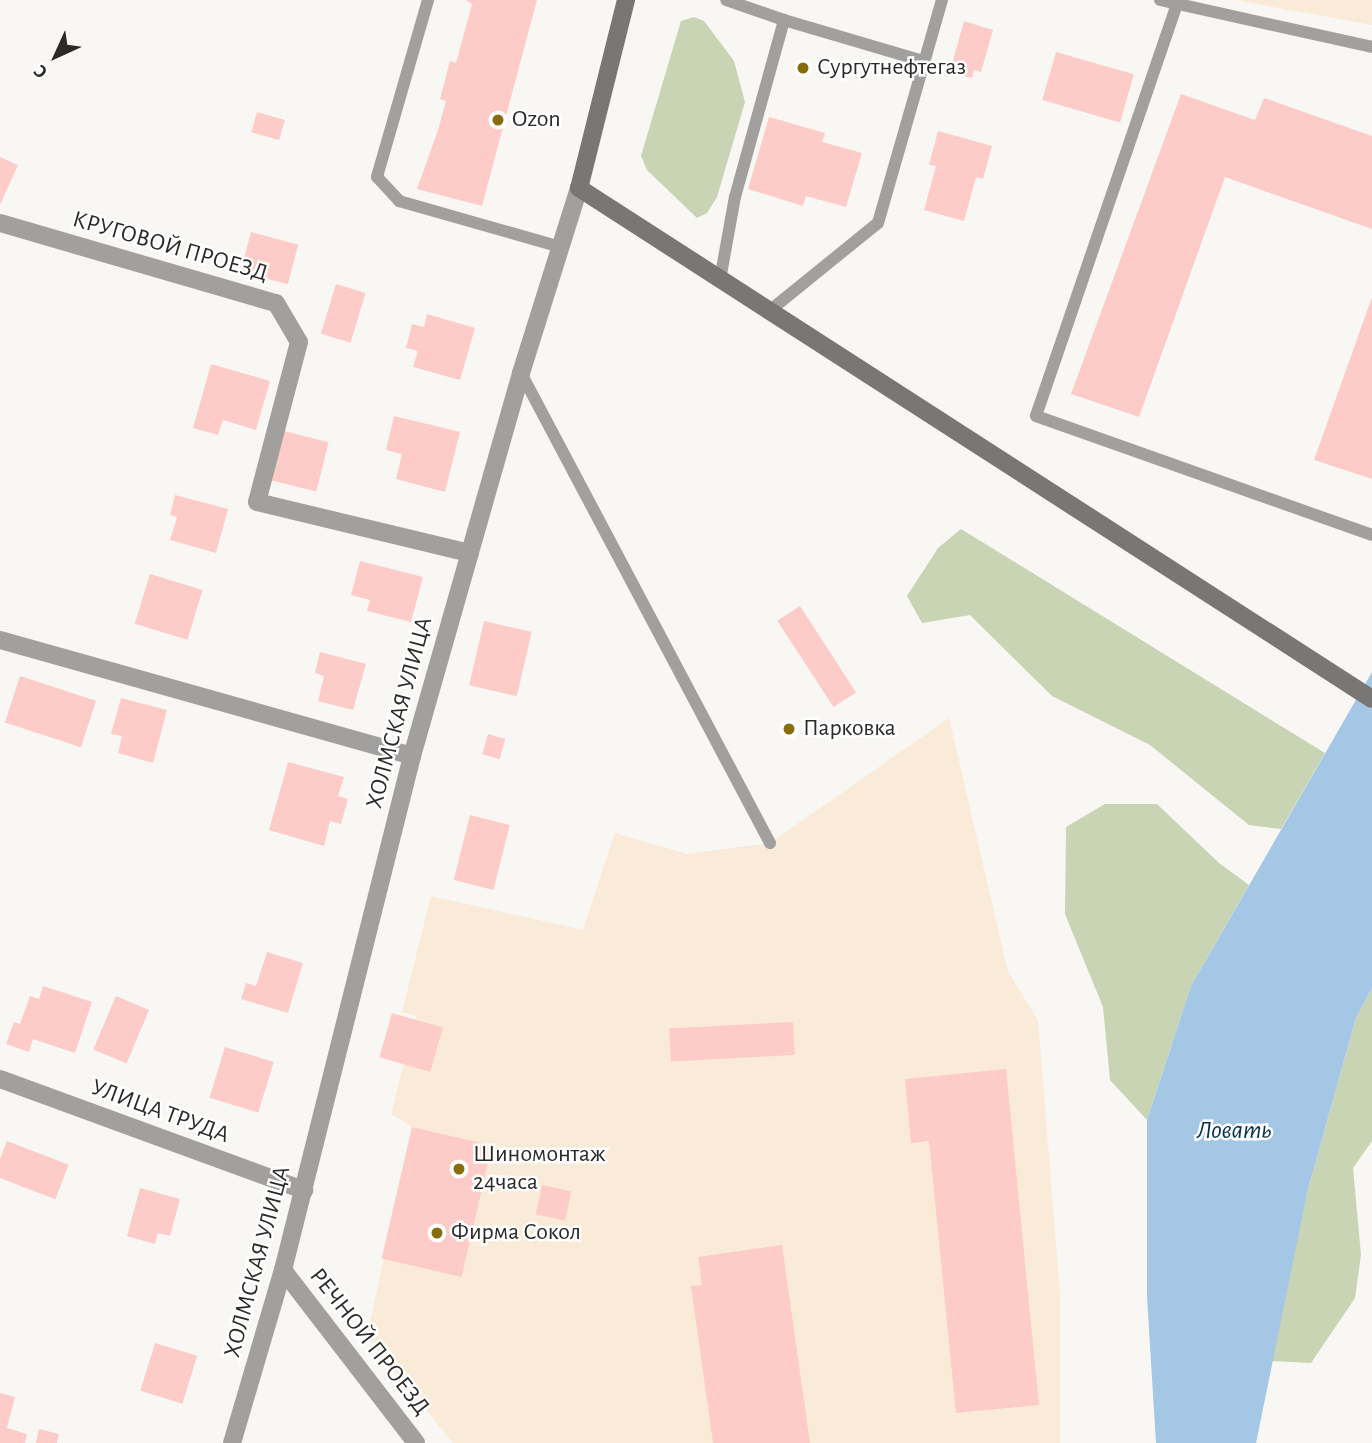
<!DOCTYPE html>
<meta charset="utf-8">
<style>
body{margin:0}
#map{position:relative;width:1372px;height:1443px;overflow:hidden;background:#f8f7f4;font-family:"Alegreya Sans",sans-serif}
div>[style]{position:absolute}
.industrial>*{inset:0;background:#f9ebd7}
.green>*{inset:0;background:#c8d4b3}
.water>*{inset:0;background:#a4c7e6}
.building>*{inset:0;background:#feccc8;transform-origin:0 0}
.lane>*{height:12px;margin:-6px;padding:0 6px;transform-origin:6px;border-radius:6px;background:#a1a09f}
.street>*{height:18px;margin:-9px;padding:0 9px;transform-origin:9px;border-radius:9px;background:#a1a09f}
.secondary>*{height:18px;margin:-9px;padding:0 9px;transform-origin:9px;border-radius:9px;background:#797776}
.dots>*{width:19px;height:19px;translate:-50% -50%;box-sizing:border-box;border:4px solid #fff;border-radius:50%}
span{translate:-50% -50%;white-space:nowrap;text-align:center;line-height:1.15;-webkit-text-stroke:5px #fff;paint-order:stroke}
.poi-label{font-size:24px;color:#2b2a29}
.left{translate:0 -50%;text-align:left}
.street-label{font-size:24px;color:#2b2a29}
.water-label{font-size:26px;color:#06314f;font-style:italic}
.north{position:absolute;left:21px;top:21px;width:70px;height:70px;-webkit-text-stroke:5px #fff;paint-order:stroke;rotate:225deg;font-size:19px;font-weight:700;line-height:28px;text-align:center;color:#2b2a29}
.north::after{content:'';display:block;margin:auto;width:24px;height:32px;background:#2b2a29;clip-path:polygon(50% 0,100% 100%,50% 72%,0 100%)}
</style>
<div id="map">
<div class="industrial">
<div style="clip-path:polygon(1235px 0,1372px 0,1372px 25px)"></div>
<div style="clip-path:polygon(949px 718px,1008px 972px,1038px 1020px,1060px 1293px,1060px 1443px,453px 1443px,367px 1337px,412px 1127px,391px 1114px,416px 1016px,402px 1012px,431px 896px,583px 930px,615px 833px,687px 854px,770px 843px)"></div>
</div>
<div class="green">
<div style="clip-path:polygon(694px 17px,704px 21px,734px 61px,745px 102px,717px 197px,707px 213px,697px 218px,647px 170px,641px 156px,681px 21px)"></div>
<div style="clip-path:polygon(961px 529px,1325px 753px,1281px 829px,1249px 825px,1150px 745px,1052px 696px,970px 615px,922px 623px,907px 596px,938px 548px)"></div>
<div style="clip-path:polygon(1105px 804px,1157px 804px,1219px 863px,1249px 885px,1191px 986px,1147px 1120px,1110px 1080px,1103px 1007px,1065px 914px,1066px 827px)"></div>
<div style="clip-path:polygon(1372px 988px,1372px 1141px,1353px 1168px,1361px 1255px,1355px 1298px,1311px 1363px,1270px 1361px,1308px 1189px,1356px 1018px)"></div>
</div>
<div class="water">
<div style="clip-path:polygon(1372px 672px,1372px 988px,1356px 1018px,1308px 1189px,1256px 1443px,1156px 1443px,1147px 1297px,1147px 1120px,1191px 986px)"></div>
</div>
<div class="building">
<div style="clip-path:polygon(466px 0,537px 0,482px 206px,417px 189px,438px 130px,446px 101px,440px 99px,450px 61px,456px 63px,472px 4px)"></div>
<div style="clip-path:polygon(964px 21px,993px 30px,981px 72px,974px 70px,972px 78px,955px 74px,958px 65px,952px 64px)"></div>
<div style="left:1056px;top:52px;width:81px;height:50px;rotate:16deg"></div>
<div style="clip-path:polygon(1181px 94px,1255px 120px,1264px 98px,1372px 136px,1372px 229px,1225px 177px,1139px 417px,1071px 394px)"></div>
<div style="left:257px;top:112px;width:29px;height:21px;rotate:16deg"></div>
<div style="clip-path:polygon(769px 117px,825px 133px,822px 142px,862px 153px,846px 207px,806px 196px,803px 206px,748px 189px)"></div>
<div style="clip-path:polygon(938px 131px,992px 146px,983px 179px,976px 177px,964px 221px,924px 210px,936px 166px,929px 165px)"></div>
<div style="clip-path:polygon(0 157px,18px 165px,0 205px)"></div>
<div style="left:251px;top:232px;width:49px;height:41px;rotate:15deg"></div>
<div style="left:336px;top:284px;width:31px;height:52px;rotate:17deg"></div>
<div style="clip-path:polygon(1372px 297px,1372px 479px,1314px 460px)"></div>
<div style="clip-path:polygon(427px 314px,475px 328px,460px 380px,413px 367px,418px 351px,406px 348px,412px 324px,424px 327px)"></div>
<div style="clip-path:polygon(211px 364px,270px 381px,256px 430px,223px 420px,218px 435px,193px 428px)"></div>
<div style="clip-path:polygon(394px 416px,460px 432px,445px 492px,396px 479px,402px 454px,386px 450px)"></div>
<div style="left:284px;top:431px;width:46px;height:51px;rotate:14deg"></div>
<div style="clip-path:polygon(175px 495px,228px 509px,216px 553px,170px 540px,177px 517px,170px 515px)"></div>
<div style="clip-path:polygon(360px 561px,423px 577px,411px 622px,367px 611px,370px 600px,351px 595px)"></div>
<div style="left:150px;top:574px;width:55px;height:52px;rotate:17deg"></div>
<div style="left:800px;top:606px;width:103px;height:27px;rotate:57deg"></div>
<div style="left:484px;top:621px;width:49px;height:66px;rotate:13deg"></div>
<div style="clip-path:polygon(320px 652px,366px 664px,353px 710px,318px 701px,324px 676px,315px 673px)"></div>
<div style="left:20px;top:676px;width:80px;height:49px;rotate:18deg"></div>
<div style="clip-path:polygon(121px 698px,167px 710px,153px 763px,118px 753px,122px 736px,111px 734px)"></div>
<div style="left:488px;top:734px;width:18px;height:21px;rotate:16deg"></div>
<div style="clip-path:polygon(288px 762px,344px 777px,338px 796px,348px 799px,341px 824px,330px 821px,324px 846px,269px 830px)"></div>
<div style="left:470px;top:815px;width:41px;height:67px;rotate:14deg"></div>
<div style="clip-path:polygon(267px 952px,303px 963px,288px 1013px,241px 999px,246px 983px,256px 986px)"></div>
<div style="clip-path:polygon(43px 986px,92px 1002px,75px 1053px,33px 1039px,29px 1052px,6px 1044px,14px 1022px,20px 1024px,30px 996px,39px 999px)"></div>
<div style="left:116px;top:996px;width:36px;height:58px;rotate:23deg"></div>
<div style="left:392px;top:1013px;width:53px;height:46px;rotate:16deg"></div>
<div style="left:793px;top:1022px;width:33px;height:124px;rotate:87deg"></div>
<div style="left:225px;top:1047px;width:51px;height:53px;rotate:17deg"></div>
<div style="clip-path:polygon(1006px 1069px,1039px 1405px,956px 1413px,929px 1141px,911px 1143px,905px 1079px)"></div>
<div style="left:412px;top:1127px;width:82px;height:135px;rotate:13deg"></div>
<div style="left:7px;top:1141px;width:66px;height:37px;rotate:21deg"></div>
<div style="left:542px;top:1185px;width:30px;height:30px;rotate:12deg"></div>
<div style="clip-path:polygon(140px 1188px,180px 1199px,170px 1236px,158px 1233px,155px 1244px,127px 1236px)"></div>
<div style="clip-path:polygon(782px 1245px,810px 1443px,713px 1443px,691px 1286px,702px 1285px,698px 1257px)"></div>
<div style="left:155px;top:1343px;width:44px;height:50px;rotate:17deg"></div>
<div style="clip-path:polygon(0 1393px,15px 1397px,7px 1428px,27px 1434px,25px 1443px,0 1443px)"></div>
<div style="clip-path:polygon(39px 1429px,59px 1434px,57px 1443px,36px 1443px)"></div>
</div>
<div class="lane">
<div style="left:428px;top:0;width:184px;rotate:106.1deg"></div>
<div style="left:377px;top:177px;width:33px;rotate:47deg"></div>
<div style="left:399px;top:201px;width:167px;rotate:15.9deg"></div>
<div style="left:1160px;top:0;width:217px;rotate:12.5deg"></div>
<div style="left:1177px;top:4px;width:435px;rotate:108.9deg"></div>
<div style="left:1036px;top:416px;width:356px;rotate:19.5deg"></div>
<div style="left:784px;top:20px;width:145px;rotate:16.4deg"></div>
<div style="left:720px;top:280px;width:84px;rotate:-79.8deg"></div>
<div style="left:735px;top:197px;width:184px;rotate:-74.5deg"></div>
<div style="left:784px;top:20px;width:61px;rotate:-161deg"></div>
<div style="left:768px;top:312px;width:141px;rotate:-39deg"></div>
<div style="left:878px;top:223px;width:232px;rotate:-74deg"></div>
<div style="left:521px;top:373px;width:532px;rotate:62.09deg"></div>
</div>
<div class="street">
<div style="left:0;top:223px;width:287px;rotate:16.2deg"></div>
<div style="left:276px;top:303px;width:45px;rotate:59.5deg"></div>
<div style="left:299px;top:342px;width:165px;rotate:104.7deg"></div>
<div style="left:257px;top:502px;width:219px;rotate:13.5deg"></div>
<div style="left:0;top:640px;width:428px;rotate:15.7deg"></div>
<div style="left:0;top:1079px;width:324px;rotate:20.1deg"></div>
<div style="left:283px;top:1270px;width:218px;rotate:52.4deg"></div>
<div style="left:232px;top:1443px;width:180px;rotate:-73.6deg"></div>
<div style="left:283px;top:1270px;width:530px;rotate:-75.91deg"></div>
<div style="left:412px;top:756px;width:398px;rotate:-74.1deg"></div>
<div style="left:521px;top:373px;width:194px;rotate:-72.6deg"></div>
</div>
<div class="secondary">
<div style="left:626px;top:0;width:194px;rotate:104deg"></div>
<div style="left:579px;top:188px;width:943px;rotate:32.8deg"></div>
</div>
<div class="dots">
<div style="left:803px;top:68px;background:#896d0d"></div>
<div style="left:498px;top:120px;background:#896d0d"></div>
<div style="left:789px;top:729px;background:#896d0d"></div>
<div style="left:459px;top:1169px;background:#896d0d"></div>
<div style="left:437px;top:1233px;background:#896d0d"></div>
</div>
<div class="poi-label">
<span class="left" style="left:817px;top:68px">Сургутнефтегаз</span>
<span class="left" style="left:512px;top:120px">Ozon</span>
<span class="left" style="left:803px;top:729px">Парковка</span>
<span class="left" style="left:473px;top:1169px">Шиномонтаж<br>24часа</span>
<span class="left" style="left:451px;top:1233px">Фирма Сокол</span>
</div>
<div class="street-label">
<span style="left:170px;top:247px;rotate:16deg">КРУГОВОЙ ПРОЕЗД</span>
<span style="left:400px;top:713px;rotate:-75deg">ХОЛМСКАЯ УЛИЦА</span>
<span style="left:160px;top:1112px;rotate:20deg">УЛИЦА ТРУДА</span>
<span style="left:258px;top:1262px;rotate:-75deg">ХОЛМСКАЯ УЛИЦА</span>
<span style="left:369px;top:1342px;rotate:52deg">РЕЧНОЙ ПРОЕЗД</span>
</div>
<div class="water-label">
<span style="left:1234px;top:1131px">Ловать</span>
</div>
<div class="north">С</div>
</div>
